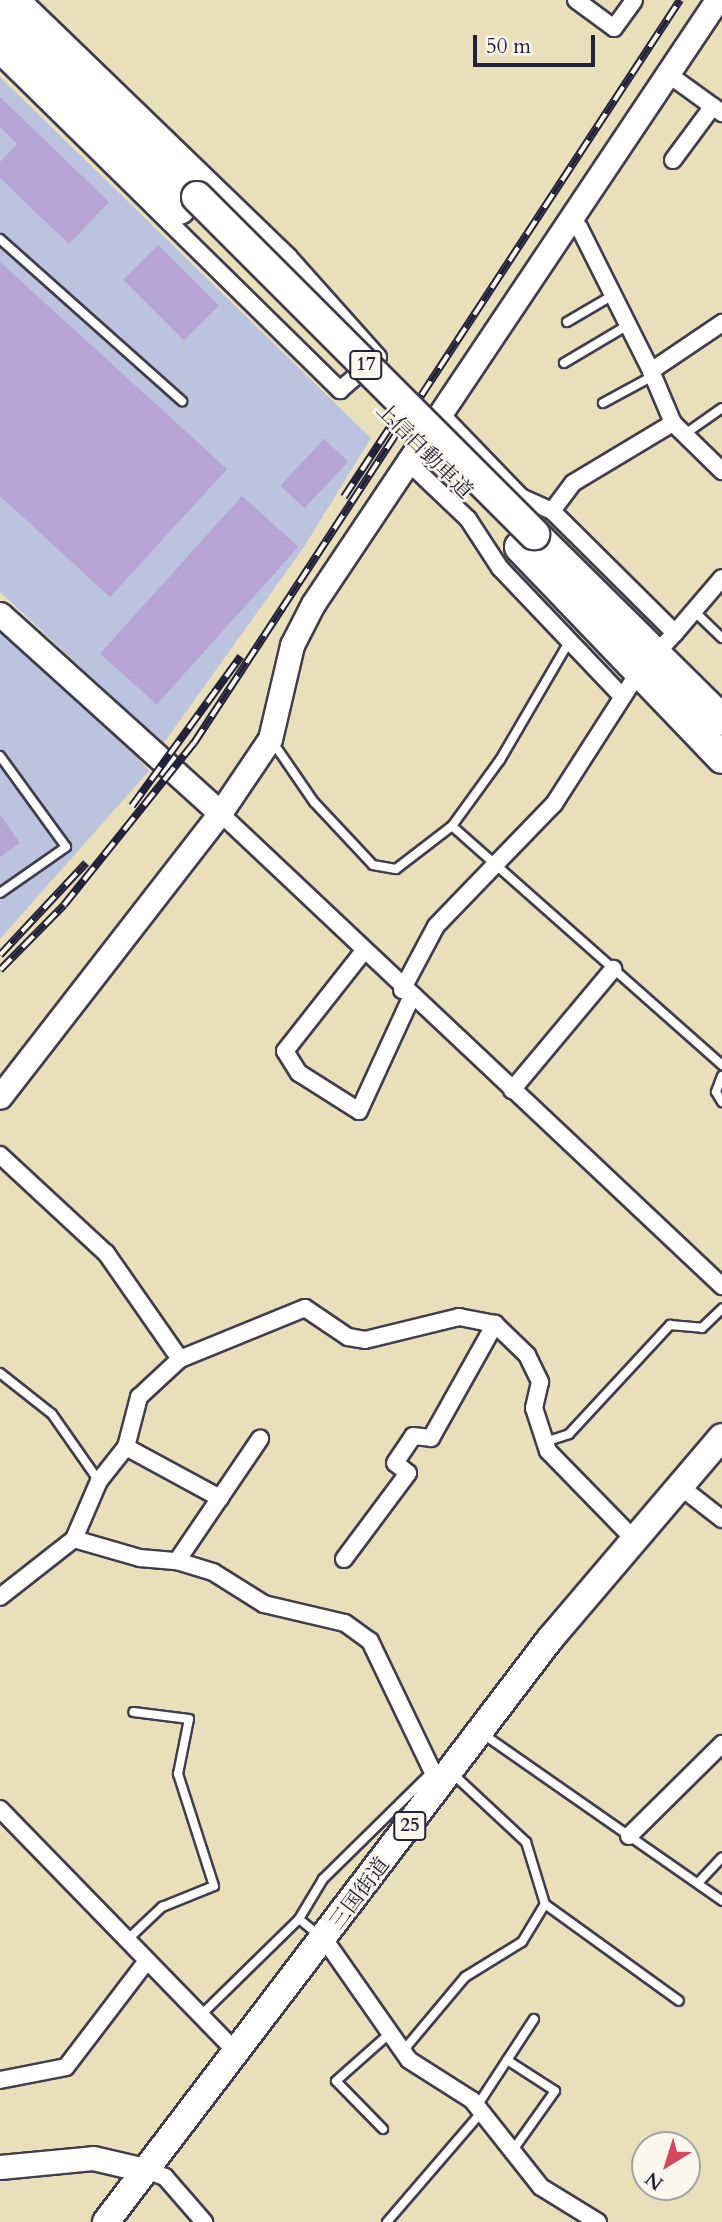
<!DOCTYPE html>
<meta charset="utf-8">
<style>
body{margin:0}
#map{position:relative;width:722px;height:2222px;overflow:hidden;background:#e9e0bb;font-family:Cardo,"Noto Serif JP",serif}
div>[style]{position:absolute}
.industrial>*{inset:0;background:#bcc3de}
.building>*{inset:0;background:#b6a4d4;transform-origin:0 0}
.roads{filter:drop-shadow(2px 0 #403e4e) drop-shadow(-2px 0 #403e4e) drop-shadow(0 2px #403e4e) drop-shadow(0 -2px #403e4e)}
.lane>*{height:8px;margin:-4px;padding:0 4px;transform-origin:4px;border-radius:4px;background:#fff}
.street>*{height:16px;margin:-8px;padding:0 8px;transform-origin:8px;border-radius:8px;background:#fff}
.secondary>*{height:23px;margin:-11.5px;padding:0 11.5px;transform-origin:11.5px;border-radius:11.5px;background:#fff}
.primary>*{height:26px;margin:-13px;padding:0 13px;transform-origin:13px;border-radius:13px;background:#fff}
.highway>*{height:30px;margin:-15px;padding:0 15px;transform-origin:15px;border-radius:15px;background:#fff}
.rail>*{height:8px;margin-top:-4px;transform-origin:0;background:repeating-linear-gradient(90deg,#fbf7ec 0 16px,#22223b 0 32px);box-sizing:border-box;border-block:2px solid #22223b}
.bridges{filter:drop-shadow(2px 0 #403e4e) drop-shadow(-2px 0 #403e4e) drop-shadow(0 2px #403e4e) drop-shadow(0 -2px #403e4e)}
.highway-bridge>*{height:30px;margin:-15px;padding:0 15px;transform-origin:15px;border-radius:15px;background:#fff}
span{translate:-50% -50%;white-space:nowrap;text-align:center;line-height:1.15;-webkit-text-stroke:5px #fbf7ec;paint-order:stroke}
.shield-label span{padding:2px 5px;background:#fbf7ec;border:2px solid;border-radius:5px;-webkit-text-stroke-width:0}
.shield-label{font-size:19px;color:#22223b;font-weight:700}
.street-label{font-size:21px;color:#22223b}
.north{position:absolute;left:631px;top:2131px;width:70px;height:70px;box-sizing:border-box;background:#fbf7ec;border:2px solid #a4a2a5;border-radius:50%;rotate:218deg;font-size:19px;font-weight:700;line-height:28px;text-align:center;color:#22223b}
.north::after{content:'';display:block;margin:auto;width:24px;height:32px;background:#d1495b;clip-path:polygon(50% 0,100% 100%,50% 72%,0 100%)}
.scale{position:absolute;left:473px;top:35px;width:122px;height:32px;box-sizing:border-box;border:4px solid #22223b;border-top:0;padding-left:9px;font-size:21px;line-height:24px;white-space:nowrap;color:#22223b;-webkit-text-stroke:5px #fbf7ec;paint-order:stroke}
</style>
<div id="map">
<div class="industrial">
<div style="clip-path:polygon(0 77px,371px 438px,304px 547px,163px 744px,0 592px)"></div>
<div style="clip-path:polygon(0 629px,104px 719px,149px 771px,0 939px)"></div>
</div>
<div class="building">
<div style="clip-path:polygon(0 97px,109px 202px,69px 244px,0 178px,0 162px,17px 144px,0 127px)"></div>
<div style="left:158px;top:245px;width:86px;height:49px;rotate:45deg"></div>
<div style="clip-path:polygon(0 262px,227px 469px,110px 597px,0 496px)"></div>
<div style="left:324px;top:439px;width:33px;height:64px;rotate:43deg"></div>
<div style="left:242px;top:496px;width:76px;height:212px;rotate:42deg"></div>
<div style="clip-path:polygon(0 815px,20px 843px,0 857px)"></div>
</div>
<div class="roads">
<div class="lane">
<div style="left:0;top:239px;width:244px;rotate:41.7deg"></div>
<div style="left:567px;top:322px;width:53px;rotate:-30.4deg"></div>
<div style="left:564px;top:363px;width:74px;rotate:-30.7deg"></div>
<div style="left:603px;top:403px;width:57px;rotate:-28.4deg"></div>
<div style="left:685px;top:434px;width:45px;rotate:-35.1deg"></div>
<div style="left:694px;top:611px;width:39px;rotate:44deg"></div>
<div style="left:272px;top:741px;width:74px;rotate:55.5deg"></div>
<div style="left:314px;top:802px;width:86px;rotate:46.9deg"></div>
<div style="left:373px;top:865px;width:23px;rotate:10deg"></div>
<div style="left:396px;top:869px;width:71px;rotate:-37.5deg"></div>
<div style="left:452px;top:826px;width:82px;rotate:-54deg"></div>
<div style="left:500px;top:760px;width:139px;rotate:-59.7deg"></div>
<div style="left:0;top:756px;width:112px;rotate:54deg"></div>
<div style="left:66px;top:847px;width:80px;rotate:145.1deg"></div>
<div style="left:452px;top:826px;width:361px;rotate:41.5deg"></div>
<div style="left:722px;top:1076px;width:17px;rotate:111deg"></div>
<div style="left:716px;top:1092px;width:12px;rotate:59deg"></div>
<div style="left:0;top:1373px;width:66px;rotate:38.3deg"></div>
<div style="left:52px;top:1414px;width:82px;rotate:55deg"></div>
<div style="left:545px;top:1442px;width:25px;rotate:-18deg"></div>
<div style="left:569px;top:1434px;width:149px;rotate:-47.2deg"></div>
<div style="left:670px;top:1325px;width:32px;rotate:5deg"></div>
<div style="left:702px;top:1328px;width:28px;rotate:-44deg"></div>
<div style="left:483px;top:1734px;width:292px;rotate:34.9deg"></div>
<div style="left:453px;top:1774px;width:100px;rotate:43deg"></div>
<div style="left:526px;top:1842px;width:65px;rotate:73deg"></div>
<div style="left:545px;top:1904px;width:165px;rotate:35.9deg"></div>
<div style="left:698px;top:1883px;width:35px;rotate:-47deg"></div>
<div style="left:299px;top:1919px;width:27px;rotate:39deg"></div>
<div style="left:126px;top:1941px;width:50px;rotate:-43.4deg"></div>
<div style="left:162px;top:1907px;width:56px;rotate:-22deg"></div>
<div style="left:214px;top:1886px;width:118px;rotate:-107.8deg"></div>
<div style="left:178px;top:1774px;width:56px;rotate:-78.7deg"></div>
<div style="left:189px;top:1719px;width:56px;rotate:-172.9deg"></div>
<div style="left:200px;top:2016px;width:139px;rotate:-44.4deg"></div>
<div style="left:299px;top:1919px;width:47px;rotate:-59deg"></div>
<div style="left:323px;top:1879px;width:153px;rotate:-44.5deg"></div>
<div style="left:403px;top:2051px;width:97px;rotate:-50deg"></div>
<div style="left:465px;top:1977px;width:67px;rotate:-31.6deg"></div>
<div style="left:522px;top:1942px;width:44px;rotate:-58.8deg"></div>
<div style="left:507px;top:2060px;width:57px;rotate:32.9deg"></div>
<div style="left:555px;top:2091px;width:72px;rotate:125.4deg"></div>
<div style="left:477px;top:2106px;width:104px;rotate:-56.8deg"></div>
<div style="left:383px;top:2129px;width:67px;rotate:-134.4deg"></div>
<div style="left:336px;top:2081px;width:72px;rotate:-41.6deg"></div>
<div style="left:387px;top:2222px;width:141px;rotate:-49.3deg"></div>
</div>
<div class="street">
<div style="left:576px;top:0;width:47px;rotate:36.4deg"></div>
<div style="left:614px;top:28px;width:34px;rotate:-54deg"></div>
<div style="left:0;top:56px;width:477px;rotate:44.5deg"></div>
<div style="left:340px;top:390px;width:50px;rotate:-41deg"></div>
<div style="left:378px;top:357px;width:134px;rotate:-131.7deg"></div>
<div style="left:289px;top:257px;width:370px;rotate:-136deg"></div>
<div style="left:668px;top:74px;width:67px;rotate:35.8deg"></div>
<div style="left:673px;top:160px;width:67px;rotate:-53.5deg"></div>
<div style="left:579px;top:227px;width:161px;rotate:63.4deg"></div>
<div style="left:673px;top:423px;width:69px;rotate:44.4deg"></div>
<div style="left:406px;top:460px;width:86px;rotate:43.6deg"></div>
<div style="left:468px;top:519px;width:59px;rotate:56.9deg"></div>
<div style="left:500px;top:568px;width:177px;rotate:46.4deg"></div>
<div style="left:552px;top:511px;width:35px;rotate:-53deg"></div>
<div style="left:573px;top:483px;width:117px;rotate:-31deg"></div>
<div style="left:673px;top:423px;width:56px;rotate:-112.9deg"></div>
<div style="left:651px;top:371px;width:86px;rotate:-34.1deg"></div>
<div style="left:675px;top:633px;width:72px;rotate:-49.5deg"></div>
<div style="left:220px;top:813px;width:690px;rotate:43.3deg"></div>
<div style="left:363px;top:952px;width:126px;rotate:128.2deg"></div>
<div style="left:285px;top:1051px;width:26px;rotate:58deg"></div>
<div style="left:299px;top:1073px;width:71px;rotate:32.3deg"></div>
<div style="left:359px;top:1111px;width:124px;rotate:-65.3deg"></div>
<div style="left:402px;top:990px;width:72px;rotate:-62deg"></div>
<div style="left:436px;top:926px;width:170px;rotate:-46deg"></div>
<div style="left:554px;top:804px;width:156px;rotate:-57.3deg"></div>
<div style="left:638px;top:673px;width:54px;rotate:-47.2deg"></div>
<div style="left:675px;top:633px;width:173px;rotate:-135.2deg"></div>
<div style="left:552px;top:511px;width:34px;rotate:-156deg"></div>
<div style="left:521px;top:497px;width:118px;rotate:-134deg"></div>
<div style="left:512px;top:1090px;width:158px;rotate:-50.1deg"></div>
<div style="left:0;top:1155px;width:144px;rotate:42.8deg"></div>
<div style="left:106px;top:1253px;width:129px;rotate:55.1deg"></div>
<div style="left:126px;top:1447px;width:107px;rotate:28.5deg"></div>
<div style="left:681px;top:1487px;width:52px;rotate:38deg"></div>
<div style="left:74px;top:1539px;width:69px;rotate:16.1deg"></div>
<div style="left:140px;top:1558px;width:37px;rotate:5deg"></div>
<div style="left:177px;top:1561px;width:38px;rotate:17deg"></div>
<div style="left:213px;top:1572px;width:60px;rotate:32.1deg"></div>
<div style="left:264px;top:1604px;width:83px;rotate:13.2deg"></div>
<div style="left:345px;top:1623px;width:31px;rotate:36deg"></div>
<div style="left:370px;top:1641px;width:162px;rotate:64.4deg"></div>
<div style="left:344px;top:1559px;width:107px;rotate:-53.3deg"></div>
<div style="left:408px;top:1473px;width:16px;rotate:-142deg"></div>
<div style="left:395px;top:1463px;width:32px;rotate:-56deg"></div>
<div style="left:413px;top:1436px;width:18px;rotate:6deg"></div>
<div style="left:431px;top:1438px;width:131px;rotate:-60.7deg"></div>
<div style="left:177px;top:1561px;width:148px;rotate:-55.8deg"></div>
<div style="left:0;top:1597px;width:94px;rotate:-38.1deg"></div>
<div style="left:74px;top:1539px;width:63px;rotate:-66.7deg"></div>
<div style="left:99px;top:1481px;width:43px;rotate:-51.5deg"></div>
<div style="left:126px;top:1447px;width:52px;rotate:-75.4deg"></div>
<div style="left:139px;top:1397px;width:56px;rotate:-42.8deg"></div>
<div style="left:180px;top:1359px;width:135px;rotate:-22.2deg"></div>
<div style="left:305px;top:1308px;width:52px;rotate:34deg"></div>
<div style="left:348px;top:1337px;width:17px;rotate:10deg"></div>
<div style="left:365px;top:1340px;width:97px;rotate:-13.7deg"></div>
<div style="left:459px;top:1317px;width:37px;rotate:11deg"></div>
<div style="left:495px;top:1324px;width:45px;rotate:44.1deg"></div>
<div style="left:527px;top:1355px;width:30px;rotate:64deg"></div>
<div style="left:540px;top:1382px;width:27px;rotate:103deg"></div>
<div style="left:534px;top:1408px;width:45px;rotate:72deg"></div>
<div style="left:548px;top:1451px;width:122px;rotate:45.7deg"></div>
<div style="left:0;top:1809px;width:339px;rotate:45.8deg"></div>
<div style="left:629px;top:1836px;width:131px;rotate:-44.7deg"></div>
<div style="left:325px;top:1940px;width:146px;rotate:55deg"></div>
<div style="left:409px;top:2060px;width:75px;rotate:32.4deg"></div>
<div style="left:472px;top:2100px;width:111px;rotate:51.6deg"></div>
<div style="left:541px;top:2187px;width:67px;rotate:31.6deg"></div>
<div style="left:0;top:2080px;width:67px;rotate:-11.1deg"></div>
<div style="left:66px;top:2067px;width:132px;rotate:-52.7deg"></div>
<div style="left:145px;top:2170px;width:21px;rotate:19deg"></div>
<div style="left:165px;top:2177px;width:60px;rotate:49.1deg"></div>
</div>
<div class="secondary">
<div style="left:0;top:614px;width:297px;rotate:42.1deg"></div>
<div style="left:220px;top:813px;width:359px;rotate:127.8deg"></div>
<div style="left:220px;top:813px;width:89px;rotate:-56deg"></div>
<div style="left:270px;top:739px;width:97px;rotate:-76.8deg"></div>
<div style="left:292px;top:645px;width:46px;rotate:-62.9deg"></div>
<div style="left:313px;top:604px;width:727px;rotate:-56.22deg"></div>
<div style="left:0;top:2167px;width:93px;rotate:-5.5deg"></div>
<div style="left:93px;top:2158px;width:53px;rotate:13deg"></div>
</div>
<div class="primary">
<div style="left:106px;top:2222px;width:733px;rotate:-52.71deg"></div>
<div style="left:550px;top:1639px;width:265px;rotate:-49.6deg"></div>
</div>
<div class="highway">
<div style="left:0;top:0;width:279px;rotate:45deg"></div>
<div style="left:0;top:32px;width:252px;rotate:44.5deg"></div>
<div style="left:534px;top:534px;width:264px;rotate:44.7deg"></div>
<div style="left:520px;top:547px;width:292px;rotate:46.2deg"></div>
</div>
</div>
<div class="rail">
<div style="left:344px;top:497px;width:91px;rotate:-56.7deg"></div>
<div style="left:132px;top:806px;width:185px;rotate:-54deg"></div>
<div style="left:0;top:955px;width:126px;rotate:-46.9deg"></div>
<div style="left:0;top:970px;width:91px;rotate:-45.4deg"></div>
<div style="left:64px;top:905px;width:208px;rotate:-51.3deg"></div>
<div style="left:194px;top:743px;width:888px;rotate:-56.81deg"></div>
</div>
<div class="bridges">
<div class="highway-bridge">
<div style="left:197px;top:197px;width:477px;rotate:45deg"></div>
</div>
</div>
<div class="shield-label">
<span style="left:366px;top:365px">17</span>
<span style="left:410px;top:1826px">25</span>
</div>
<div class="street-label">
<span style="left:424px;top:451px;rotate:45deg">上信自動車道</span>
<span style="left:360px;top:1894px;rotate:-53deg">三国街道</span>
</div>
<div class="north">N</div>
<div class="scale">50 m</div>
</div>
